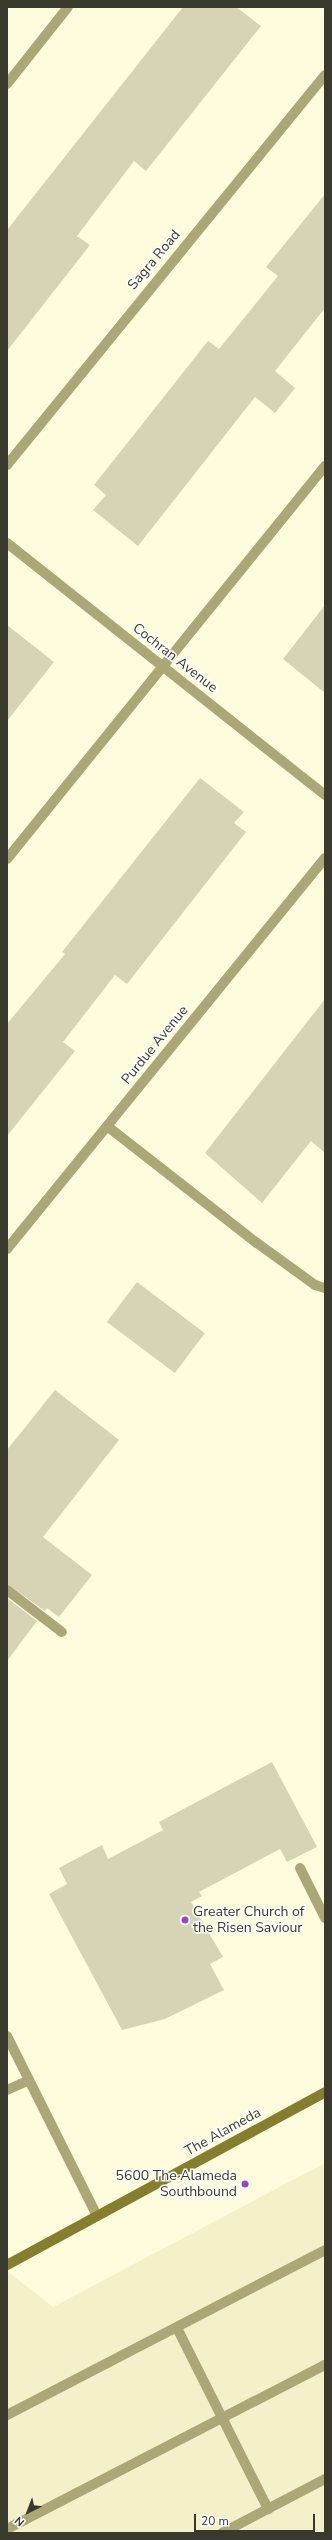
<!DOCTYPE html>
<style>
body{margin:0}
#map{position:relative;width:332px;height:2540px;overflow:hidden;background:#fefcdc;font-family:"Nunito Sans",sans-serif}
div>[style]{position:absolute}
.built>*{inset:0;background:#f4f0c9}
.building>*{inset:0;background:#d7d4b5;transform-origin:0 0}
.lane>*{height:10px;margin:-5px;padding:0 5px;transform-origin:5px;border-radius:5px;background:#aca776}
.street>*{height:10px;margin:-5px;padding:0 5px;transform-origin:5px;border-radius:5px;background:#aca776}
.secondary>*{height:10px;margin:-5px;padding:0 5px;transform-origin:5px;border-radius:5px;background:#867e2f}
.dots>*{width:11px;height:11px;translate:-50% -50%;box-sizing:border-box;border:2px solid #fff;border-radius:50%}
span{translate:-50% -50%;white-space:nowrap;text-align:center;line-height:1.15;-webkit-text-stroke:3px #fff;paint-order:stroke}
.street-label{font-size:14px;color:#3a392d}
.poi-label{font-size:14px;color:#3a392d}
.left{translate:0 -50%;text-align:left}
.right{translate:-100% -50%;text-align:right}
.frame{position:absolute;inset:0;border:8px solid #3a392d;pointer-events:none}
.north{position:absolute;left:8px;top:2492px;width:40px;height:40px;-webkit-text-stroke:3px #fff;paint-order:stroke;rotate:222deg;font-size:11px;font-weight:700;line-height:16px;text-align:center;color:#3a392d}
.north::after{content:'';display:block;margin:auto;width:14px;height:18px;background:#3a392d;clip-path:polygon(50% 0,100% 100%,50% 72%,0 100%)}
.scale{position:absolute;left:194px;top:2514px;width:121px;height:18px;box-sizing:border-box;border:2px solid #3a392d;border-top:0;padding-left:5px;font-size:12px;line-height:14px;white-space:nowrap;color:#3a392d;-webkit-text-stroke:3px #fff;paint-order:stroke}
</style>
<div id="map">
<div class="built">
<div style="clip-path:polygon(325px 2163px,325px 2533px,7px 2533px,7px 2271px,53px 2307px)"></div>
</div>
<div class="building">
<div style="clip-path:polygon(183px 7px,236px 7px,261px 26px,146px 171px,134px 161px,77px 236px,90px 245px,7px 351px,7px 230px)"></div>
<div style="clip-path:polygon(325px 194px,325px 308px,275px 371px,295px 388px,275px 413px,255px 397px,138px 546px,93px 510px,106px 495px,94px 485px,208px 341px,219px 349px,265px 292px,278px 276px,266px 267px)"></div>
<div style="clip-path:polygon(325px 605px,325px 693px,283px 659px)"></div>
<div style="clip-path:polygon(7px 625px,54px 662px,7px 721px)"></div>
<div style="clip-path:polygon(200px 778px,244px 812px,234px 823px,246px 832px,127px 984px,115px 975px,63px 1042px,75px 1051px,7px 1136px,7px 1024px,65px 954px,62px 952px)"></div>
<div style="clip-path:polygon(325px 999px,325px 1153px,311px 1141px,262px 1203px,205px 1153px)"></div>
<div style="left:137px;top:1282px;width:85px;height:50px;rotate:37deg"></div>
<div style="clip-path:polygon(55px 1390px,119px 1440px,43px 1537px,92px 1575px,59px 1617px,47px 1608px,45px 1611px,7px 1584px,7px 1450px)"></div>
<div style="clip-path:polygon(7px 1598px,37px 1621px,7px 1661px)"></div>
<div style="clip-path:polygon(272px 1762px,317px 1847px,287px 1862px,280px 1849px,199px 1892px,202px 1896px,191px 1902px,223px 1957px,210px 1964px,224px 1990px,165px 2019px,122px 2030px,49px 1894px,67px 1884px,59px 1868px,102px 1845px,108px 1859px,163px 1830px,159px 1822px)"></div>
</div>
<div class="lane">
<div style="left:7px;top:84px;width:98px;rotate:-51.6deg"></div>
<div style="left:7px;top:859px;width:506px;rotate:-51.02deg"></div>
<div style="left:107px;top:1126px;width:190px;rotate:38deg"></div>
<div style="left:257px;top:1243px;width:72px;rotate:35.9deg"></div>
<div style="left:315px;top:1285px;width:10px;rotate:17deg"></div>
<div style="left:7px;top:1590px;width:69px;rotate:37.4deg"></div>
<div style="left:300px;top:1868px;width:56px;rotate:63.4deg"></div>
<div style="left:7px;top:2036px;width:201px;rotate:63.4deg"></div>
<div style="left:7px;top:2090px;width:24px;rotate:-24deg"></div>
<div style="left:177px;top:2328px;width:203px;rotate:63.3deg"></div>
<div style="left:7px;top:2415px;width:358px;rotate:-27.4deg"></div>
<div style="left:7px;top:2529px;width:358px;rotate:-27.3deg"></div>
<div style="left:222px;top:2533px;width:116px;rotate:-27.7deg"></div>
</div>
<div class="street">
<div style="left:7px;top:465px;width:503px;rotate:-50.81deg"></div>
<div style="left:7px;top:543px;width:406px;rotate:38.4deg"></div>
<div style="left:7px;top:1249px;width:504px;rotate:-50.88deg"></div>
</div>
<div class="secondary">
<div style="left:7px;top:2265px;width:362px;rotate:-28.5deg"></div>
</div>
<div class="dots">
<div style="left:185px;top:1920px;background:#9549ba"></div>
<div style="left:245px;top:2184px;background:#9549ba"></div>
</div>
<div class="street-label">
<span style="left:154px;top:260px;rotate:-50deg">Sagra Road</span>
<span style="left:175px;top:658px;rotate:38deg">Cochran Avenue</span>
<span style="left:155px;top:1045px;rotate:-51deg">Purdue Avenue</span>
<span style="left:223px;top:2132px;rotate:-29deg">The Alameda</span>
</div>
<div class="poi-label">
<span class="left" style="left:193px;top:1920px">Greater Church of<br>the Risen Saviour</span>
<span class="right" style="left:237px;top:2184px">5600 The Alameda<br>Southbound</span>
</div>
<div class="frame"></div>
<div class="north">N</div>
<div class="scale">20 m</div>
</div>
